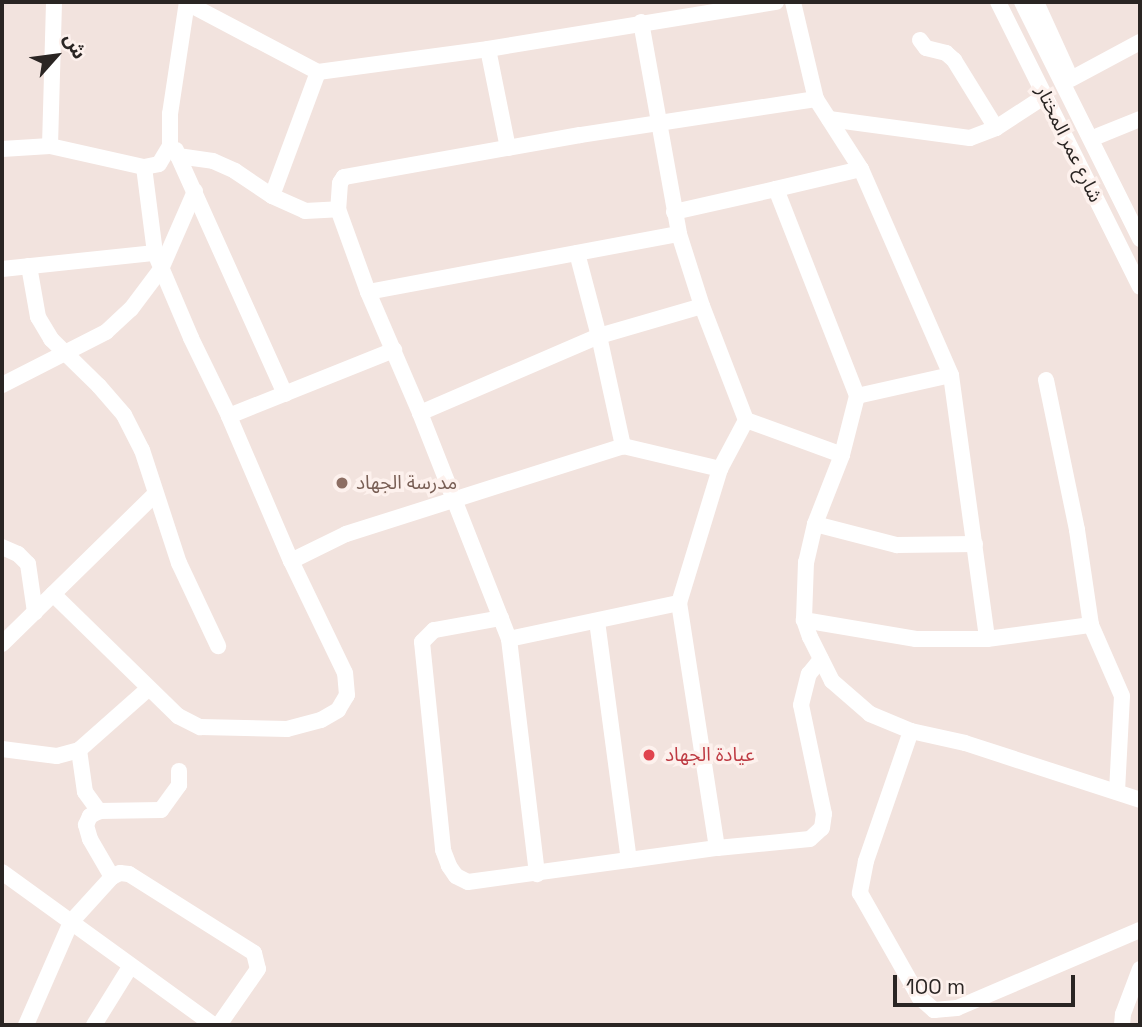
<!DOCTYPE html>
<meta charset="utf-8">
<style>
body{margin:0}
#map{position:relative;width:1142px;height:1027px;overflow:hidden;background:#f2e3de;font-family:"Space Grotesk","Noto Sans Arabic",sans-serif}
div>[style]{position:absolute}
.minor>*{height:16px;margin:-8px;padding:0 8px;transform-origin:8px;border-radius:8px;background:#fff}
.dots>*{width:19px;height:19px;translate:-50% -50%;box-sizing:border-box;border:4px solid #fdf1ed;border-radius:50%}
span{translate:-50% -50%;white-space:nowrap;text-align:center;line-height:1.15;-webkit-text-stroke:7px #fdf1ed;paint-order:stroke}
.street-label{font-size:19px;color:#2a2523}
.education-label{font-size:19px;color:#785e54}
.left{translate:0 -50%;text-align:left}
.health-label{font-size:19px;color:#be3a42}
.frame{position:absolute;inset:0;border:4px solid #2a2523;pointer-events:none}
.north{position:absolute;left:21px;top:21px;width:70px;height:70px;-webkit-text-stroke:5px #fdf1ed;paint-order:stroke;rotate:62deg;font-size:19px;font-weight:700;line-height:28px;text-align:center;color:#2a2523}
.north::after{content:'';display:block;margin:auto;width:24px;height:32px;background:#2a2523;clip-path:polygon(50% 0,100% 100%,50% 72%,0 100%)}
.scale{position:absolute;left:893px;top:975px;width:182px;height:32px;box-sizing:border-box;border:4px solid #2a2523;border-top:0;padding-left:9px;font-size:21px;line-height:24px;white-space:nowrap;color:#2a2523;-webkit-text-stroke:5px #fdf1ed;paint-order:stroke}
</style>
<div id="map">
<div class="minor">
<div style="left:793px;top:2px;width:100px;rotate:76.7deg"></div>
<div style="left:816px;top:99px;width:83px;rotate:57.3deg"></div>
<div style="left:861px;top:169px;width:225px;rotate:66.4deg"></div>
<div style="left:951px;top:375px;width:266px;rotate:82.2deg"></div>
<div style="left:987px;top:639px;width:71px;rotate:180deg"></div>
<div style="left:916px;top:639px;width:114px;rotate:-170.4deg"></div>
<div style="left:998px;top:2px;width:318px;rotate:63.5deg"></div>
<div style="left:1022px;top:2px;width:265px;rotate:63.5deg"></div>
<div style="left:1036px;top:2px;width:75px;rotate:65.5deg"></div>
<div style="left:187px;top:3px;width:148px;rotate:27.8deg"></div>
<div style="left:318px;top:72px;width:172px;rotate:-7.7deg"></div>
<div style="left:488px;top:49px;width:292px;rotate:-9.3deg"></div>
<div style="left:641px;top:22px;width:215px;rotate:79.8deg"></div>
<div style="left:679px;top:234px;width:76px;rotate:72.3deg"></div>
<div style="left:702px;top:306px;width:122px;rotate:68.9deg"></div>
<div style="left:920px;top:40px;width:10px;rotate:53deg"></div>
<div style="left:926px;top:48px;width:21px;rotate:14deg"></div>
<div style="left:946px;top:53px;width:11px;rotate:41deg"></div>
<div style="left:954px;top:60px;width:80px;rotate:58.3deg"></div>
<div style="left:488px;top:49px;width:101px;rotate:78.6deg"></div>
<div style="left:318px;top:72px;width:132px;rotate:110.4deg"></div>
<div style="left:272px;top:196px;width:36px;rotate:24deg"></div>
<div style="left:305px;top:211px;width:33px;rotate:-3deg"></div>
<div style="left:1071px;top:79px;width:78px;rotate:-28.2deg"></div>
<div style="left:816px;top:99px;width:239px;rotate:171.3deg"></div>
<div style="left:580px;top:135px;width:240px;rotate:169.9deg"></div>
<div style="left:344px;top:177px;width:7px;rotate:124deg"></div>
<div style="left:340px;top:183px;width:26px;rotate:94deg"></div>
<div style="left:338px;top:209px;width:88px;rotate:70.1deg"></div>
<div style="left:368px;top:292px;width:132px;rotate:66.7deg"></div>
<div style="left:420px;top:413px;width:243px;rotate:68.5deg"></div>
<div style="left:509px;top:639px;width:174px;rotate:-12deg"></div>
<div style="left:679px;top:603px;width:140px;rotate:-73deg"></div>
<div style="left:720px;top:469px;width:55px;rotate:-62deg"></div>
<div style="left:746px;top:420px;width:102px;rotate:20deg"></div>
<div style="left:829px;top:119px;width:142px;rotate:7.7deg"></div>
<div style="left:970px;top:138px;width:28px;rotate:-21deg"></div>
<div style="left:996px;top:128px;width:59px;rotate:-33.1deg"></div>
<div style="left:1098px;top:136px;width:45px;rotate:-22deg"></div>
<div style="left:50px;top:146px;width:144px;rotate:-88.4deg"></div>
<div style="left:2px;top:149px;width:48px;rotate:-3.6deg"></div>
<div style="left:50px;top:146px;width:96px;rotate:12.6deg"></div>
<div style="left:144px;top:167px;width:15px;rotate:-11deg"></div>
<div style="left:159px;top:164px;width:21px;rotate:-59deg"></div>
<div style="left:170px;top:146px;width:32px;rotate:-90deg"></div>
<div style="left:170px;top:114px;width:113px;rotate:-81.4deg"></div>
<div style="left:176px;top:150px;width:6px;rotate:72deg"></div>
<div style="left:178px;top:156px;width:35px;rotate:8deg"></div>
<div style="left:213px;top:161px;width:24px;rotate:24deg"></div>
<div style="left:235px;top:171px;width:45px;rotate:34deg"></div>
<div style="left:178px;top:156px;width:261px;rotate:65.8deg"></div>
<div style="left:144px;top:167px;width:87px;rotate:82.7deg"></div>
<div style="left:155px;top:253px;width:92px;rotate:67deg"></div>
<div style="left:191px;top:338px;width:87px;rotate:64deg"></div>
<div style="left:229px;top:416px;width:178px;rotate:-21.8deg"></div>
<div style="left:861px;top:169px;width:87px;rotate:166.8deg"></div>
<div style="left:776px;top:189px;width:222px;rotate:68.6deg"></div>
<div style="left:857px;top:396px;width:61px;rotate:104.3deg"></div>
<div style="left:842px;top:455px;width:74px;rotate:111.4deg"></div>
<div style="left:815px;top:524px;width:39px;rotate:103deg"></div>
<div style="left:806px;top:562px;width:58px;rotate:92deg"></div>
<div style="left:804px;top:620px;width:18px;rotate:71deg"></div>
<div style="left:810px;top:637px;width:49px;rotate:63.4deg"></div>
<div style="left:832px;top:681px;width:50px;rotate:41deg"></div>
<div style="left:870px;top:714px;width:44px;rotate:22.5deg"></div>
<div style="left:911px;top:731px;width:55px;rotate:12.5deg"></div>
<div style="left:965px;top:743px;width:184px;rotate:18deg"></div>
<div style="left:674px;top:212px;width:105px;rotate:-12.7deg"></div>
<div style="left:577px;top:253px;width:86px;rotate:75.2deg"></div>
<div style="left:599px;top:336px;width:113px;rotate:77.7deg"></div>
<div style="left:29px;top:266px;width:52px;rotate:80deg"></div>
<div style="left:38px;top:317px;width:26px;rotate:59deg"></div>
<div style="left:51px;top:339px;width:67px;rotate:44.4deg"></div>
<div style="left:99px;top:386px;width:38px;rotate:49deg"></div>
<div style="left:124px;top:415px;width:39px;rotate:63deg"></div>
<div style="left:142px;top:450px;width:119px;rotate:71.9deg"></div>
<div style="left:179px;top:563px;width:92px;rotate:64.8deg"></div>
<div style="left:2px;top:269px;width:154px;rotate:-6deg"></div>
<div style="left:368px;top:292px;width:316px;rotate:-10.6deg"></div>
<div style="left:1046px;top:380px;width:153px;rotate:78.3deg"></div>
<div style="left:1077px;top:530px;width:96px;rotate:81.6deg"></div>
<div style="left:1091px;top:625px;width:77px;rotate:66.4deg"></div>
<div style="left:1122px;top:696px;width:96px;rotate:93deg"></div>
<div style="left:2px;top:385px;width:117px;rotate:-27deg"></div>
<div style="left:106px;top:332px;width:34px;rotate:-43deg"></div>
<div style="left:131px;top:309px;width:50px;rotate:-53.1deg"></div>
<div style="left:161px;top:269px;width:85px;rotate:-66.4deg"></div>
<div style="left:857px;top:396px;width:96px;rotate:-12.6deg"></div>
<div style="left:420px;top:413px;width:195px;rotate:-23.3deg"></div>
<div style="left:599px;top:336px;width:107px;rotate:-16.2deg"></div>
<div style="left:815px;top:524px;width:85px;rotate:14.4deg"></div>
<div style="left:897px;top:545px;width:78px;rotate:-0.7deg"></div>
<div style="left:2px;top:547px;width:17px;rotate:24deg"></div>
<div style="left:18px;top:554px;width:14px;rotate:45deg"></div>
<div style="left:28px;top:564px;width:49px;rotate:81.7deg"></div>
<div style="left:291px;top:561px;width:61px;rotate:-26.1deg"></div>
<div style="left:346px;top:534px;width:291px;rotate:-17.6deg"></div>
<div style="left:623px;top:446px;width:100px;rotate:13.3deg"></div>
<div style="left:53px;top:594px;width:175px;rotate:44.3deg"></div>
<div style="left:178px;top:716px;width:25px;rotate:27deg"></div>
<div style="left:200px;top:727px;width:87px;rotate:1.3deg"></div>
<div style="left:287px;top:729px;width:35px;rotate:-15deg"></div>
<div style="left:321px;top:720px;width:20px;rotate:-30deg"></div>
<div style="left:338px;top:710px;width:17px;rotate:-59deg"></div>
<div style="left:347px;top:695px;width:22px;rotate:-95deg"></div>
<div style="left:345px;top:673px;width:124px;rotate:-115.7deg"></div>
<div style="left:291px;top:561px;width:158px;rotate:-113.2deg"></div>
<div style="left:501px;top:618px;width:68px;rotate:169.8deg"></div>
<div style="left:434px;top:630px;width:17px;rotate:135deg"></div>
<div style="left:422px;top:642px;width:209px;rotate:84.2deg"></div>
<div style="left:443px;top:850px;width:17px;rotate:69deg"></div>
<div style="left:449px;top:866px;width:12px;rotate:55deg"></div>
<div style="left:456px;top:876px;width:13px;rotate:27deg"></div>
<div style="left:468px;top:882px;width:162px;rotate:-7.8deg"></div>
<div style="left:597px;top:621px;width:241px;rotate:82.4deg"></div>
<div style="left:629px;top:860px;width:89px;rotate:-7.8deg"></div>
<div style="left:717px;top:848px;width:248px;rotate:-98.8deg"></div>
<div style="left:509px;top:639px;width:237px;rotate:83.2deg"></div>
<div style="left:987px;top:639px;width:105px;rotate:-7.7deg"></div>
<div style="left:2px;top:644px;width:213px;rotate:-44.4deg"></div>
<div style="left:911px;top:731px;width:138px;rotate:109.1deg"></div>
<div style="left:866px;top:861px;width:33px;rotate:101deg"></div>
<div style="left:860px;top:893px;width:120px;rotate:60.4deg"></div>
<div style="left:919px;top:997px;width:20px;rotate:41deg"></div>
<div style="left:934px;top:1010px;width:23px;rotate:-5deg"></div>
<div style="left:957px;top:1008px;width:199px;rotate:-23.1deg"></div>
<div style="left:2px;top:749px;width:55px;rotate:7.3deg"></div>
<div style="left:57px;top:756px;width:23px;rotate:-15deg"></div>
<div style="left:79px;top:750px;width:92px;rotate:-41.5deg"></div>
<div style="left:79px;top:750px;width:42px;rotate:81.9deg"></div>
<div style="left:85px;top:792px;width:24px;rotate:54deg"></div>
<div style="left:717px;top:848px;width:93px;rotate:-5.5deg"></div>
<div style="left:810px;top:839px;width:16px;rotate:-43deg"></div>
<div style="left:822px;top:828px;width:14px;rotate:-82deg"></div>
<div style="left:824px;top:814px;width:111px;rotate:-101.9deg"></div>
<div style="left:801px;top:705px;width:32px;rotate:-76deg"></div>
<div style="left:809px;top:674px;width:19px;rotate:-51deg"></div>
<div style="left:2px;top:872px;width:261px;rotate:35.9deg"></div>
<div style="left:112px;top:877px;width:44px;rotate:-120.1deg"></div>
<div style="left:90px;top:839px;width:15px;rotate:-106deg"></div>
<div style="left:86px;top:825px;width:10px;rotate:-66deg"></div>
<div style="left:90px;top:816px;width:10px;rotate:-29deg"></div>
<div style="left:99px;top:811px;width:62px;rotate:-0.9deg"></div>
<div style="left:161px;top:810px;width:31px;rotate:-54deg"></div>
<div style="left:179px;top:785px;width:14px;rotate:-90deg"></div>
<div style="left:26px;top:1025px;width:112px;rotate:-66.4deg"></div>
<div style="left:71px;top:922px;width:61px;rotate:-47.7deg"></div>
<div style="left:112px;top:877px;width:9px;rotate:-27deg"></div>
<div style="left:120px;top:873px;width:9px;rotate:6deg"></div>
<div style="left:129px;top:874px;width:148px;rotate:32.3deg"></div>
<div style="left:254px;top:953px;width:16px;rotate:76deg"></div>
<div style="left:258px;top:969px;width:68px;rotate:124.9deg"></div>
<div style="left:94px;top:1025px;width:68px;rotate:-58.2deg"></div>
<div style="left:1122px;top:1025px;width:11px;rotate:-85deg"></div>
<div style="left:1123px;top:1014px;width:48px;rotate:-69.3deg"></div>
</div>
<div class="dots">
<div style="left:342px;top:483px;background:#8d6e63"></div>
<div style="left:649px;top:755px;background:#e0444e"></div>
</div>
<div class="street-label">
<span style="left:1069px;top:144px;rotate:64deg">شارع عمر المختار</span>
</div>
<div class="education-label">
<span class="left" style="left:356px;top:483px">مدرسة الجهاد</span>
</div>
<div class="health-label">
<span class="left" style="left:665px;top:755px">عيادة الجهاد</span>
</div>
<div class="frame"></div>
<div class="north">ش</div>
<div class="scale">100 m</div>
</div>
